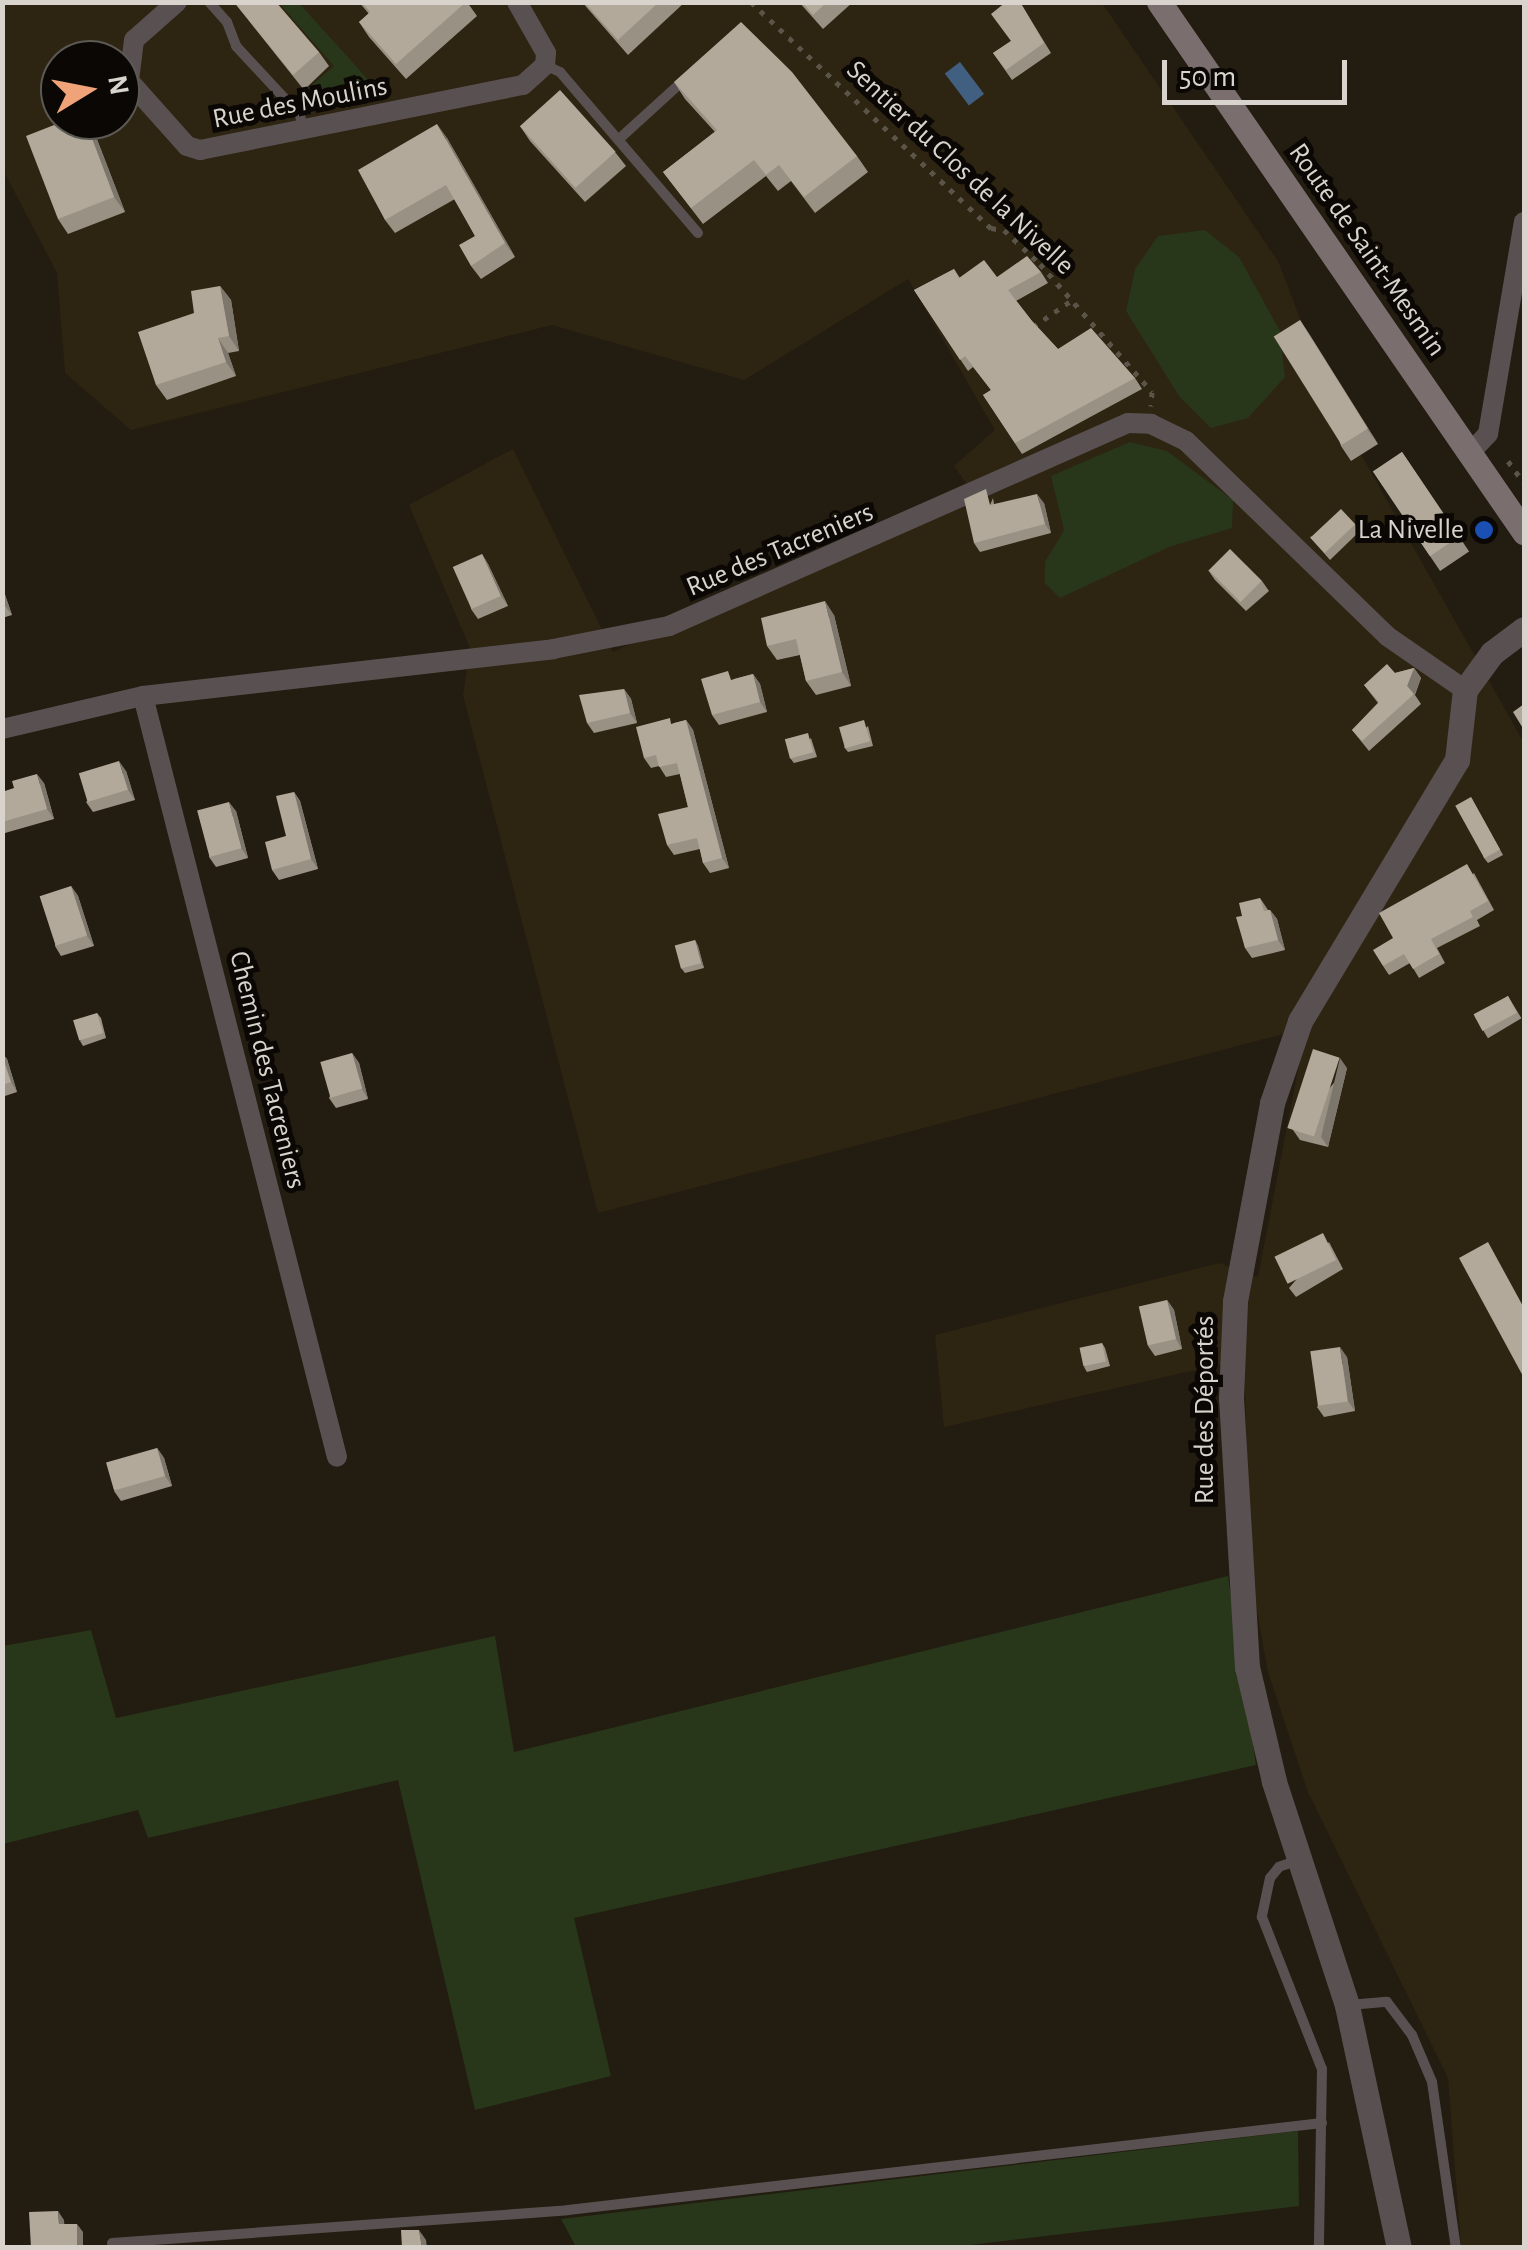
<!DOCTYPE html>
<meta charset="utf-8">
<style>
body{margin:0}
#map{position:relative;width:1527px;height:2250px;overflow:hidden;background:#231c10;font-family:"Alegreya Sans",sans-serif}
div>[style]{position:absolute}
.built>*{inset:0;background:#2e2412}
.green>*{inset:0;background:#28361a}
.water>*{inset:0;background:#416081;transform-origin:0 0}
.path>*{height:5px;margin-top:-2.5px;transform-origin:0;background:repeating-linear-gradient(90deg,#5a5449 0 5px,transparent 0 13px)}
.service>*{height:10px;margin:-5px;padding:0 5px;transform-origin:5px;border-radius:5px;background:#595151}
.minor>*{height:20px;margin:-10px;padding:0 10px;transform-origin:10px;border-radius:10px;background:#595151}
.tertiary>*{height:25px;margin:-12.5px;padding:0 12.5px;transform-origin:12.5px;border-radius:12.5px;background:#595151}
.secondary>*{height:25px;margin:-12.5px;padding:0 12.5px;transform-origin:12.5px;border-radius:12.5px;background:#7b6e6f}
.wall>*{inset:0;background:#999184;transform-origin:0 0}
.shaded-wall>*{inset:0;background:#7d766c}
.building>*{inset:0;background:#b2a99a;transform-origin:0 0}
.dots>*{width:28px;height:28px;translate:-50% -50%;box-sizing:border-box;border:5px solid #0a0704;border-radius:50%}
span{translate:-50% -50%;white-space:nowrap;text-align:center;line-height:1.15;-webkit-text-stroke:10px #0a0704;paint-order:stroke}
.street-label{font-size:28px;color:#d8d3cc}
.poi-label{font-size:28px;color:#d8d3cc}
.right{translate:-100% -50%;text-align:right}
.frame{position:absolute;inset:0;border:5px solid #d8d3cc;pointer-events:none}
.north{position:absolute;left:40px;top:40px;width:100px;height:100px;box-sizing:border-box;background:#0a0704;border:2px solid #5c5954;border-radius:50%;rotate:80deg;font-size:28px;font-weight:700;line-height:40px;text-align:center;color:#d8d3cc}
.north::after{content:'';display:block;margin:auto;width:35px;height:45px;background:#f0a278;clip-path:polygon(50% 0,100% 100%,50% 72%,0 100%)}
.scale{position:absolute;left:1162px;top:60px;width:185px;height:45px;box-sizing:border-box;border:5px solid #d8d3cc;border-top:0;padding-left:12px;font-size:30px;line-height:35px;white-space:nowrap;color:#d8d3cc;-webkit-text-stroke:8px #0a0704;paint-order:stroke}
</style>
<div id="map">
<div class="built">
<div style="clip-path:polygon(evenodd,2px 3px,1102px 3px,1278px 261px,1334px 407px,1524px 743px,1524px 2247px,1461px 2247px,1448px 2078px,1308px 1792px,1268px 1672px,1251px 1577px,1244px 1359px,944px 1427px,935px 1335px,1219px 1263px,1258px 1277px,1306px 1028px,598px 1213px,463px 695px,470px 648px,409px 505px,513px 449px,613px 652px,966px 483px,954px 466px,995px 430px,908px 279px,744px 380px,552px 325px,131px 430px,65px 373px,57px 273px,3px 170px,2px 3px,60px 60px,120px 60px,120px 120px,60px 120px,60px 60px)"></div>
</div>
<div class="green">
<div style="clip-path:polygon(279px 3px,299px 3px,382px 95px,311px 113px,301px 106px,298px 97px,334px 66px)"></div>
<div style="clip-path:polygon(1205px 230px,1239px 257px,1280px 331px,1285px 377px,1248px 418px,1211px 428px,1179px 396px,1126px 311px,1135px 269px,1158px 236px)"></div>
<div style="clip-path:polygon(1130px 442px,1167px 451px,1233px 500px,1232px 528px,1169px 547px,1060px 598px,1045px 583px,1045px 562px,1064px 530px,1051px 476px)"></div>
<div style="clip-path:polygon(1228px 1576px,1256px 1765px,574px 1918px,611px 2076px,475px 2110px,398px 1780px,148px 1838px,138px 1810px,3px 1844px,3px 1646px,91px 1630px,116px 1718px,495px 1636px,514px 1752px)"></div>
<div style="clip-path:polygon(1298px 2131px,1299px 2206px,945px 2248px,576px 2247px,561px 2219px)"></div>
</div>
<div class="water">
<div style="left:960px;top:62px;width:40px;height:19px;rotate:53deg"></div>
</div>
<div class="path">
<div style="left:751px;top:2px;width:330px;rotate:43.3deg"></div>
<div style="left:991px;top:228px;width:13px;rotate:9deg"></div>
<div style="left:1004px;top:230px;width:50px;rotate:43.4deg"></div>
<div style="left:1040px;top:264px;width:170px;rotate:48.8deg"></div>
<div style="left:1152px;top:392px;width:14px;rotate:94deg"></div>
<div style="left:1033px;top:327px;width:47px;rotate:-34.7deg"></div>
<div style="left:1508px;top:461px;width:27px;rotate:54deg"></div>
</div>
<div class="service">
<div style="left:209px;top:2px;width:27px;rotate:48deg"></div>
<div style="left:227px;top:22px;width:26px;rotate:69deg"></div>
<div style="left:236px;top:46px;width:94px;rotate:47.2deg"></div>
<div style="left:300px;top:115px;width:15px;rotate:79deg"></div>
<div style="left:545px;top:65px;width:17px;rotate:25deg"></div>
<div style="left:560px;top:72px;width:212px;rotate:49.4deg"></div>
<div style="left:618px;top:140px;width:89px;rotate:-42.3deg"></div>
<div style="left:1299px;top:1860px;width:21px;rotate:161deg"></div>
<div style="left:1279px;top:1867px;width:14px;rotate:129deg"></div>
<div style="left:1270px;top:1878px;width:40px;rotate:102deg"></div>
<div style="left:1262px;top:1917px;width:163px;rotate:68.5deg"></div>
<div style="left:1322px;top:2069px;width:179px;rotate:91deg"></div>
<div style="left:1349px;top:2005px;width:38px;rotate:-5deg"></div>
<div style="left:1387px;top:2002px;width:41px;rotate:52.9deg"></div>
<div style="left:1412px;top:2035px;width:51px;rotate:66.9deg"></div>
<div style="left:1432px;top:2082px;width:168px;rotate:81.8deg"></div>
<div style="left:112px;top:2243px;width:457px;rotate:-4.1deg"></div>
<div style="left:568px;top:2210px;width:759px;rotate:-6.58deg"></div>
</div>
<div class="minor">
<div style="left:177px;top:2px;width:57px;rotate:138.5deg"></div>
<div style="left:134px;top:40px;width:41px;rotate:97deg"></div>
<div style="left:129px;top:81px;width:87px;rotate:48.3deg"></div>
<div style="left:187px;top:146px;width:14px;rotate:17deg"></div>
<div style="left:200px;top:150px;width:329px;rotate:-11.4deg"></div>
<div style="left:523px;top:85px;width:30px;rotate:-42deg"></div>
<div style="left:545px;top:65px;width:12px;rotate:-85deg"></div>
<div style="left:546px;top:53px;width:59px;rotate:-119.6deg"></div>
<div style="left:1471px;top:452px;width:25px;rotate:-47deg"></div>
<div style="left:1488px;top:434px;width:215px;rotate:-80.4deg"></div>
<div style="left:143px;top:696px;width:785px;rotate:75.7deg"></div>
<div style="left:2px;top:729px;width:145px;rotate:-13.2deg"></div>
<div style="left:143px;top:696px;width:413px;rotate:-6.5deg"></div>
<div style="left:553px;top:649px;width:118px;rotate:-11.2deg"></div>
<div style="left:669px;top:626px;width:502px;rotate:-23.86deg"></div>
<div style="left:1128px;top:423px;width:23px;rotate:2deg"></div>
<div style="left:1151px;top:424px;width:39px;rotate:26deg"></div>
<div style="left:1186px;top:441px;width:280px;rotate:44.1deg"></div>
<div style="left:1387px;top:636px;width:95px;rotate:34.7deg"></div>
</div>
<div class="tertiary">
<div style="left:1399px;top:2248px;width:249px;rotate:-102.1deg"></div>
<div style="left:1347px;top:2005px;width:236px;rotate:-108.1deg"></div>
<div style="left:1274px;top:1781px;width:117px;rotate:-103.3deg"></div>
<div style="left:1247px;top:1667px;width:269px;rotate:-93.4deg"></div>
<div style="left:1231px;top:1398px;width:97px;rotate:-87.6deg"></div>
<div style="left:1235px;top:1301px;width:201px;rotate:-79.4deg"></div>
<div style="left:1272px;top:1103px;width:87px;rotate:-71.1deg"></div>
<div style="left:1300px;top:1021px;width:305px;rotate:-59deg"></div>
<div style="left:1457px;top:760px;width:70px;rotate:-83.5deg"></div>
<div style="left:1465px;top:690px;width:46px;rotate:-53.9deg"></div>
<div style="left:1492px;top:653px;width:40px;rotate:-37deg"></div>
</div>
<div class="secondary">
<div style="left:1159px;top:2px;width:644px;rotate:55.45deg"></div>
</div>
<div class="wall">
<div style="clip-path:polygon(234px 2px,319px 52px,329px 66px,304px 90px)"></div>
<div style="clip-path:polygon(359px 2px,467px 2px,477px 16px,406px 79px,369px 37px,359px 22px,369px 14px)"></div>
<div style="clip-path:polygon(582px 2px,685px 2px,628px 55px)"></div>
<div style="clip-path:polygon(799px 2px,853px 2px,823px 29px)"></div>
<div style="clip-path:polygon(1020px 2px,1051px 53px,1012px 80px,993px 53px,1011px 41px)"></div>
<div style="clip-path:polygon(674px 82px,857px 156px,868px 172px,815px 213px,791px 181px,778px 191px,766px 176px,703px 224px,663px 172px,715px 132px,685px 99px)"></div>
<div style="clip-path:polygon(520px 126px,615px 152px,626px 166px,585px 202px,530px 141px)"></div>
<div style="clip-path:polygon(93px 129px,125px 212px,68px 234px,58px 219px)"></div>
<div style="clip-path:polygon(447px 138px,515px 257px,481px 279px,471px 266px,475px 236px,455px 199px,395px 233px,385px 220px)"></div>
<div style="clip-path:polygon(954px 269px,960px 278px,997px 277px,1041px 272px,1048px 283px,1016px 301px,1032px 321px,1058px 349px,1135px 378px,1142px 389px,1022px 454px,983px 395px,991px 390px,973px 367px,968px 371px,914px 290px)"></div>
<div style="clip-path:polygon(220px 286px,231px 300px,239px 351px,228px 353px,236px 376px,167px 400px,156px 385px,194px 313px)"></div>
<div style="clip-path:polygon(1300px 320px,1378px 444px,1351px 461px,1341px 446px)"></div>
<div style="left:1402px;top:452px;width:120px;height:35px;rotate:56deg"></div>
<div style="clip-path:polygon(993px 498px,994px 504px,1044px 503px,1051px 533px,980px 552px,974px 543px)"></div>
<div style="clip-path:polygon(1355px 524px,1360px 531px,1330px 560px,1310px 537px)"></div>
<div style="clip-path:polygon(482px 554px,488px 564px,508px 606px,478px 619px,471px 609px)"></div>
<div style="clip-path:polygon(1208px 570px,1262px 581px,1269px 591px,1246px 611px,1215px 580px)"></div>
<div style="clip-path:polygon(2px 586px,12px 615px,2px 618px)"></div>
<div style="clip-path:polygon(834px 615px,851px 686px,816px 695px,806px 681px,800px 655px,777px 660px,767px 646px)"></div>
<div style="clip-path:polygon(1414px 668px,1421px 678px,1415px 695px,1421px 704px,1369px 751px,1352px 730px,1378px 703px,1364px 685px,1395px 673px)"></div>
<div style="clip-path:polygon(753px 674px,760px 684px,767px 712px,719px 725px,712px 715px,734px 679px)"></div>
<div style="clip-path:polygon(624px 689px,631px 699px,637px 723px,594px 733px,587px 723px)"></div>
<div style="clip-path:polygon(686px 720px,693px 730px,729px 868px,710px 873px,703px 863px,700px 849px,674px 855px,667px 845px,688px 807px,680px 774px,666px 777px,659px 766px,651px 768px,644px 758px,674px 723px)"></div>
<div style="clip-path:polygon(868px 726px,873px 746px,848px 752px,844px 747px)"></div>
<div style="clip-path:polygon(811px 738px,817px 757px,794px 763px,790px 758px)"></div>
<div style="clip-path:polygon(126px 771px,135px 800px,93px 812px,86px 802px)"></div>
<div style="clip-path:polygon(44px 783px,54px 819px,5px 833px,2px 829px,2px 792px)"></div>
<div style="clip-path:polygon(294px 792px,300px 801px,318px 869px,279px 880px,272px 870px,286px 836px)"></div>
<div style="clip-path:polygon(1471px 797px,1503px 855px,1488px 863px,1484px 858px)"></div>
<div style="clip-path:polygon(236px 811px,248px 858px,216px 867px,209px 857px)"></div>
<div style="clip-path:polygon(1474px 873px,1494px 910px,1477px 920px,1480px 926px,1437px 948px,1445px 963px,1419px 978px,1410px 963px,1389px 975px,1383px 966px)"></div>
<div style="clip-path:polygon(71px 886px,78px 896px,94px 946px,61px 956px,55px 946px)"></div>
<div style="clip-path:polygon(1260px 898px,1268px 910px,1270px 910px,1277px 919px,1285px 950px,1252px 958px,1245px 948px,1242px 916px)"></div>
<div style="clip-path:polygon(695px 940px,698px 946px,704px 968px,685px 973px,681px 968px)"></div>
<div style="left:1508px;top:996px;width:26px;height:39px;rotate:59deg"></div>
<div style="clip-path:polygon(97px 1013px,101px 1018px,106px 1038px,83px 1046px,80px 1041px)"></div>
<div style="clip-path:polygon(2px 1053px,7px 1059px,17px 1092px,2px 1097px)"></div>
<div style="clip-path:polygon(352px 1053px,359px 1063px,368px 1099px,336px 1108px,329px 1098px)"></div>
<div style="clip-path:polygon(1347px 1068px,1328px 1147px,1300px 1140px,1293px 1130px)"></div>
<div style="clip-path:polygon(1329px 1242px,1343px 1269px,1296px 1297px,1289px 1288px)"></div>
<div style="clip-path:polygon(1167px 1300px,1174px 1310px,1182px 1349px,1155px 1356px,1148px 1346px)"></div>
<div style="clip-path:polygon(1102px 1343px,1105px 1348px,1110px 1366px,1087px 1372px,1084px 1367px)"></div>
<div style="clip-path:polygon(1347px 1357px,1355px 1411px,1324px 1417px,1317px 1407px)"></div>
<div style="clip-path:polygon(157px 1448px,164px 1458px,172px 1486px,121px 1501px,114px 1491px)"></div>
</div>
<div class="shaded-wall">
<div style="clip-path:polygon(85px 120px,86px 120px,93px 129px,125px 212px,114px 197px)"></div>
<div style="clip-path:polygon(437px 124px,447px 138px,515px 257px,505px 243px)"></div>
<div style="clip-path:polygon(220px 286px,231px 300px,239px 351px,229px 336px)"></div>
<div style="clip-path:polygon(1300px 320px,1310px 335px,1378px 444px,1367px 429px)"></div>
<div style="clip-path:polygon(218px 338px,228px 353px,236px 376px,226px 362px)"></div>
<div style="clip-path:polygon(1037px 494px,1044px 503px,1051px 533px,1045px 524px)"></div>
<div style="clip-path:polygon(482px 554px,488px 564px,508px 606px,501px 596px)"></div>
<div style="clip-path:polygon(2px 586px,12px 615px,5px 606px,2px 599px)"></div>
<div style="clip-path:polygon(825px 601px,834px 615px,851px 686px,842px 672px)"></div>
<div style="clip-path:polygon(1414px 668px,1421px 678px,1414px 696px,1407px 686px)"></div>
<div style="clip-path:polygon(753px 674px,760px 684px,767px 712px,760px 702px)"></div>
<div style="clip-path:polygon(624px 689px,631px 699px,637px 723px,630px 713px)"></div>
<div style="clip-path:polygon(686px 720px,693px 730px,729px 868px,722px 858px)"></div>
<div style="clip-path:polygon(119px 761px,126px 771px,135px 800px,128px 790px)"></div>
<div style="clip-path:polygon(37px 774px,44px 783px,54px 819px,47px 809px)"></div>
<div style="clip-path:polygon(294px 792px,300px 801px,318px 869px,311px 859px)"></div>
<div style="clip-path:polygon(229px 802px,236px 811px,248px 858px,241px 848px)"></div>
<div style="clip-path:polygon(71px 886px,78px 896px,94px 946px,87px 936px)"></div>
<div style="clip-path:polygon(1270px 910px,1277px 919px,1285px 950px,1278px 940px)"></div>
<div style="clip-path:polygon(695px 940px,698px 946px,704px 968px,701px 963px)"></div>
<div style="clip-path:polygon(2px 1053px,7px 1059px,17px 1092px,11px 1082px)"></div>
<div style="clip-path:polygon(352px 1053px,359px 1063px,368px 1099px,362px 1089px)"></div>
<div style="clip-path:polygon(1340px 1058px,1347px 1068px,1328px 1147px,1321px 1137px)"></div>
<div style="clip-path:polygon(1167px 1300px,1174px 1310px,1182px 1349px,1176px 1339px)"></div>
<div style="clip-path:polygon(1340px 1347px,1347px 1357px,1355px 1411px,1348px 1401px)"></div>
<div style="clip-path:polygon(157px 1448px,164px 1458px,172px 1486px,165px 1476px)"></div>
<div style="clip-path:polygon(58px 2211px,64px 2220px,65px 2233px,59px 2224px)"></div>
<div style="clip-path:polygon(77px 2224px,83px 2232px,83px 2248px,77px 2248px)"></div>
<div style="clip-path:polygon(419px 2230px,426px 2240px,427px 2248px,422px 2248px)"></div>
</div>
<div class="building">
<div style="clip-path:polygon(234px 2px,276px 2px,319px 52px,293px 75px)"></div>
<div style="clip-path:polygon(362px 2px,466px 2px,396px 64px,359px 22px,370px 12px)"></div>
<div style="clip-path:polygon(584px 2px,659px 2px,618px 40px)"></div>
<div style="clip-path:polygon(802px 2px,827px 2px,813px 15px)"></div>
<div style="clip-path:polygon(1006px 2px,1020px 2px,1044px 43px,1006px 70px,993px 53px,1011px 41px,991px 14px)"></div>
<div style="clip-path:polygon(741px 22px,792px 72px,857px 156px,804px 197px,779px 165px,766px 175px,754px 160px,691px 208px,663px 172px,717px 130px,674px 82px)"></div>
<div style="left:560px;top:90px;width:83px;height:54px;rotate:48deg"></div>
<div style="clip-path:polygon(67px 120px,85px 120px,114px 197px,58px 219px,26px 136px)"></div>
<div style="clip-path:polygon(437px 124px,505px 243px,471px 266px,459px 245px,475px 236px,446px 185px,385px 220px,358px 170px)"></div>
<div style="clip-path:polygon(1027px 256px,1041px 272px,1008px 290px,1032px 321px,1058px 349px,1091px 328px,1135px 378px,1015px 443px,983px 395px,991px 390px,965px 356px,960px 360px,914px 290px,954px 269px,959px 278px,984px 260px,997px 277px)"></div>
<div style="clip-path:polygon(220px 286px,229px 336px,218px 338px,226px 362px,156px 385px,138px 332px,194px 313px,191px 291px)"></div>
<div style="left:1300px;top:320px;width:128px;height:31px;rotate:58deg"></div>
<div style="left:1402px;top:452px;width:102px;height:35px;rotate:56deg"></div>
<div style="clip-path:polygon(986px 489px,990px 505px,1037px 494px,1045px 524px,974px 543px,964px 499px)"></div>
<div style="left:1341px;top:509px;width:21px;height:42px;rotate:47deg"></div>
<div style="left:1230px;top:549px;width:45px;height:30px;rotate:45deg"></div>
<div style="left:482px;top:554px;width:46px;height:32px;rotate:66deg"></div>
<div style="clip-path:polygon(825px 601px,842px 672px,806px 681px,796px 639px,767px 646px,761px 618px)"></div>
<div style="clip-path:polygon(1387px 664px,1395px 673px,1414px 668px,1407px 686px,1414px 694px,1362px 741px,1352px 730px,1379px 702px,1364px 685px)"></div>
<div style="clip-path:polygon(728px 671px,731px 680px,753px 674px,760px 702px,712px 715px,701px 679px)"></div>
<div style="clip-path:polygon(624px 689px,630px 713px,587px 723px,579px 695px)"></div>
<div style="clip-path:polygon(1524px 704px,1524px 730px,1513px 712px)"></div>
<div style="clip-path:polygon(670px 718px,671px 724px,686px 720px,722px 858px,703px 863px,697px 838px,667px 845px,658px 814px,688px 807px,677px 763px,659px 767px,656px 755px,644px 758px,636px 727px)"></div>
<div style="left:864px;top:720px;width:22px;height:26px;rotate:74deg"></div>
<div style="left:808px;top:733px;width:20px;height:24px;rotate:75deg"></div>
<div style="left:119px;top:761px;width:30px;height:42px;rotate:73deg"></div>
<div style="clip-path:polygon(37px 774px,47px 809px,2px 822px,2px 792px,14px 788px,12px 781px)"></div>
<div style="clip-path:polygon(294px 792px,311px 859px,272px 870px,265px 842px,286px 836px,276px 796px)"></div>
<div style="left:1471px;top:797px;width:60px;height:18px;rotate:61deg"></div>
<div style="left:229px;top:802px;width:48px;height:33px;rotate:75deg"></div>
<div style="clip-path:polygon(1467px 864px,1488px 901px,1470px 911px,1473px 917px,1431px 939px,1439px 954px,1413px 969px,1404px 954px,1383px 966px,1373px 950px,1393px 938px,1379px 913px)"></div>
<div style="left:71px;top:886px;width:52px;height:33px;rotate:72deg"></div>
<div style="clip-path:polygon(1260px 898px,1264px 911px,1270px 910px,1278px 940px,1245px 948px,1236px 917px,1242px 916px,1239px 903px)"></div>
<div style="left:695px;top:940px;width:24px;height:21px;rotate:75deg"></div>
<div style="left:1508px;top:996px;width:19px;height:39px;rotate:62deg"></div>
<div style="left:97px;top:1013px;width:21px;height:25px;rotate:73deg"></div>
<div style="left:1313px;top:1049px;width:28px;height:83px;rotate:18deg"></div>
<div style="left:352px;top:1053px;width:37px;height:33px;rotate:74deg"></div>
<div style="clip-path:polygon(2px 1057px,11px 1082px,2px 1085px)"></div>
<div style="left:1323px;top:1233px;width:30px;height:54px;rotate:64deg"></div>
<div style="clip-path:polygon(1488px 1242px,1524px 1308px,1524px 1378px,1459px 1258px)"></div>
<div style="left:1167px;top:1300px;width:40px;height:29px;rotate:77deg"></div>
<div style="left:1102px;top:1343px;width:19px;height:23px;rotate:78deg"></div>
<div style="left:1340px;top:1347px;width:55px;height:30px;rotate:82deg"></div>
<div style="left:157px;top:1448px;width:29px;height:53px;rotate:74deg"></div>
<div style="clip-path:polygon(58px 2211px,59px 2224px,77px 2224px,77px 2248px,31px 2248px,29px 2212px)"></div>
<div style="clip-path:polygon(401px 2230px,419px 2230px,422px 2248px,402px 2248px)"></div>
</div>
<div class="dots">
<div style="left:1484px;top:530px;background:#1a4fb4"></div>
</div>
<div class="street-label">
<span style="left:300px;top:103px;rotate:-11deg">Rue des Moulins</span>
<span style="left:960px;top:168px;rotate:43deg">Sentier du Clos de la Nivelle</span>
<span style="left:1367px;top:250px;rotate:55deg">Route de Saint-Mesmin</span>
<span style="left:780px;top:550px;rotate:-23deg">Rue des Tacreniers</span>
<span style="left:267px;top:1070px;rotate:76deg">Chemin des Tacreniers</span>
<span style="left:1205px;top:1410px;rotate:-90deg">Rue des Déportés</span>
</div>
<div class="poi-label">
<span class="right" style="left:1464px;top:530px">La Nivelle</span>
</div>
<div class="frame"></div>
<div class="north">N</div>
<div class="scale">50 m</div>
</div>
